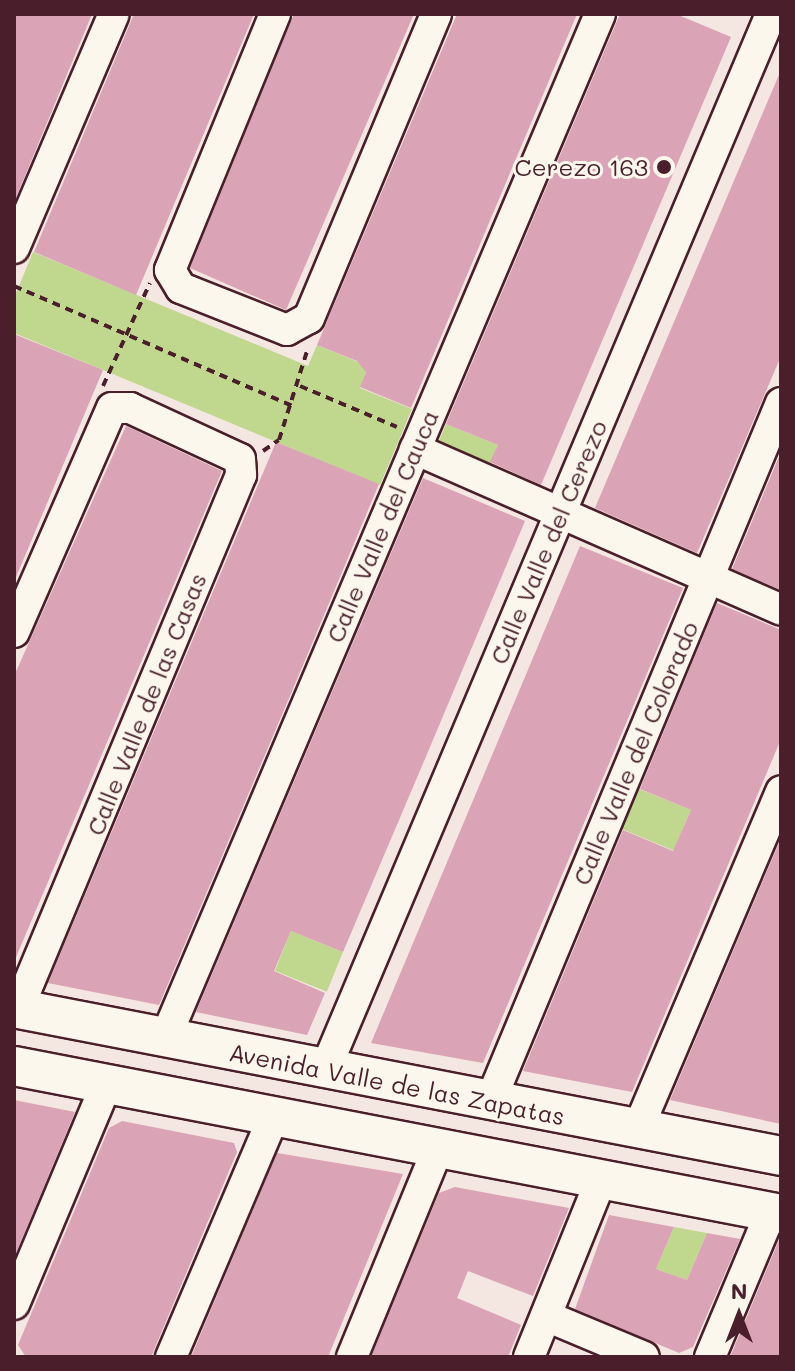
<!DOCTYPE html>
<style>
body{margin:0}
#map{position:relative;width:795px;height:1371px;overflow:hidden;background:#f4e6e1;font-family:Mali,sans-serif}
div>[style]{position:absolute}
.green>*{inset:0;background:#c0d78e;transform-origin:0 0}
.building>*{inset:0;background:#daa3b6}
.path>*{height:4px;margin-top:-2px;transform-origin:0;background:repeating-linear-gradient(90deg,#4a1f2b 0 8px,transparent 0 14px)}
.roads{filter:drop-shadow(2px 0 #4a1f2b) drop-shadow(-2px 0 #4a1f2b) drop-shadow(0 2px #4a1f2b) drop-shadow(0 -2px #4a1f2b)}
.minor>*{height:30px;margin:-15px;padding:0 15px;transform-origin:15px;border-radius:15px;background:#fbf7ec}
.major>*{height:38px;margin:-19px;padding:0 19px;transform-origin:19px;border-radius:19px;background:#fbf7ec}
.dots>*{width:22px;height:22px;translate:-50% -50%;box-sizing:border-box;border:4px solid #fbf7ec;border-radius:50%}
span{translate:-50% -50%;white-space:nowrap;text-align:center;line-height:1.15;-webkit-text-stroke:6px #fbf7ec;paint-order:stroke}
.poi-label{font-size:24px;color:#4a1f2b}
.right{translate:-100% -50%;text-align:right}
.street-label{font-size:24px;color:#4a1f2b}
.frame{position:absolute;inset:0;border:16px solid #4a1f2b;pointer-events:none}
.north{position:absolute;left:699px;top:1275px;width:80px;height:80px;-webkit-text-stroke:6px #fbf7ec;paint-order:stroke;rotate:0deg;font-size:22px;font-weight:700;line-height:32px;text-align:center;color:#4a1f2b}
.north::after{content:'';display:block;margin:auto;width:28px;height:36px;background:#4a1f2b;clip-path:polygon(50% 0,100% 100%,50% 72%,0 100%)}
</style>
<div id="map">
<div class="green">
<div style="clip-path:polygon(33px 252px,308px 366px,317px 345px,368px 366px,360px 388px,412px 409px,380px 485px,14px 333px,14px 298px)"></div>
<div style="left:446px;top:424px;width:56px;height:22px;rotate:22deg"></div>
<div style="clip-path:polygon(639px 789px,691px 810px,682px 830px,733px 852px,725px 872px,622px 829px)"></div>
<div style="left:291px;top:931px;width:56px;height:43px;rotate:22deg"></div>
<div style="clip-path:polygon(674px 1227px,707px 1233px,687px 1280px,656px 1269px)"></div>
</div>
<div class="building">
<div style="clip-path:polygon(14px 14px,92px 14px,15px 200px,14px 200px)"></div>
<div style="clip-path:polygon(134px 14px,254px 14px,136px 295px,34px 252px)"></div>
<div style="clip-path:polygon(294px 14px,414px 14px,286px 310px,190px 268px)"></div>
<div style="clip-path:polygon(457px 14px,577px 14px,411px 408px,360px 387px,366px 372px,357px 361px,317px 345px)"></div>
<div style="clip-path:polygon(620px 14px,676px 14px,731px 37px,541px 485px,490px 462px,498px 445px,446px 424px)"></div>
<div style="clip-path:polygon(781px 70px,781px 356px,697px 553px,595px 508px)"></div>
<div style="clip-path:polygon(14px 334px,103px 370px,14px 582px)"></div>
<div style="clip-path:polygon(126px 426px,222px 471px,14px 962px,14px 676px)"></div>
<div style="clip-path:polygon(276px 442px,379px 484px,306px 658px,159px 1005px,48px 983px)"></div>
<div style="clip-path:polygon(781px 452px,781px 590px,732px 569px)"></div>
<div style="clip-path:polygon(423px 478px,525px 521px,430px 747px,343px 952px,291px 931px,274px 971px,325px 993px,307px 1035px,196px 1012px)"></div>
<div style="clip-path:polygon(580px 546px,683px 588px,536px 937px,483px 1063px,371px 1043px)"></div>
<div style="clip-path:polygon(717px 603px,781px 630px,781px 739px,632px 1092px,523px 1071px,623px 830px,673px 851px,691px 810px,640px 789px)"></div>
<div style="clip-path:polygon(781px 838px,781px 1124px,670px 1100px)"></div>
<div style="clip-path:polygon(14px 1100px,75px 1112px,14px 1258px)"></div>
<div style="clip-path:polygon(122px 1121px,234px 1143px,237px 1152px,151px 1357px,26px 1357px,18px 1345px,109px 1128px)"></div>
<div style="clip-path:polygon(277px 1153px,403px 1174px,328px 1357px,191px 1357px)"></div>
<div style="clip-path:polygon(455px 1187px,569px 1208px,533px 1296px,468px 1271px,457px 1298px,521px 1325px,508px 1357px,371px 1357px,439px 1193px)"></div>
<div style="clip-path:polygon(609px 1215px,674px 1227px,656px 1269px,687px 1280px,707px 1233px,740px 1239px,693px 1347px,679px 1353px,575px 1309px)"></div>
<div style="clip-path:polygon(781px 1235px,781px 1357px,730px 1357px)"></div>
</div>
<div class="path">
<div style="left:14px;top:286px;width:303px;rotate:23.3deg"></div>
<div style="left:103px;top:386px;width:113px;rotate:-65.5deg"></div>
<div style="left:300px;top:386px;width:105px;rotate:22.9deg"></div>
<div style="left:263px;top:451px;width:19px;rotate:-35deg"></div>
<div style="left:279px;top:440px;width:96px;rotate:-72.5deg"></div>
</div>
<div class="roads">
<div class="minor">
<div style="left:275px;top:14px;width:277px;rotate:112.3deg"></div>
<div style="left:170px;top:270px;width:21px;rotate:59deg"></div>
<div style="left:181px;top:288px;width:114px;rotate:21.6deg"></div>
<div style="left:287px;top:330px;width:25px;rotate:-29deg"></div>
<div style="left:309px;top:318px;width:329px;rotate:-67.3deg"></div>
<div style="left:14px;top:248px;width:254px;rotate:-66.9deg"></div>
<div style="left:415px;top:449px;width:400px;rotate:23.7deg"></div>
<div style="left:14px;top:632px;width:244px;rotate:-66.4deg"></div>
<div style="left:112px;top:408px;width:18px"></div>
<div style="left:130px;top:408px;width:121px;rotate:24.9deg"></div>
<div style="left:240px;top:459px;width:16px;rotate:86deg"></div>
<div style="left:241px;top:475px;width:579px;rotate:112.67deg"></div>
<div style="left:165px;top:1039px;width:1113px;rotate:-67deg"></div>
<div style="left:325px;top:1070px;width:1146px;rotate:-67.1deg"></div>
<div style="left:490px;top:1102px;width:757px;rotate:-67.4deg"></div>
<div style="left:637px;top:1131px;width:369px;rotate:-67deg"></div>
<div style="left:14px;top:1304px;width:240px;rotate:-67.2deg"></div>
<div style="left:546px;top:1316px;width:106px;rotate:22.7deg"></div>
<div style="left:171px;top:1357px;width:263px;rotate:-66.9deg"></div>
<div style="left:352px;top:1357px;width:228px;rotate:-67.6deg"></div>
<div style="left:529px;top:1357px;width:191px;rotate:-67.9deg"></div>
<div style="left:710px;top:1357px;width:157px;rotate:-67.2deg"></div>
</div>
<div class="major">
<div style="left:14px;top:1008px;width:781px;rotate:10.92deg"></div>
<div style="left:14px;top:1066px;width:781px;rotate:10.92deg"></div>
</div>
</div>
<div class="dots">
<div style="left:664px;top:167px;background:#4a1f2b"></div>
</div>
<div class="poi-label">
<span class="right" style="left:648px;top:167px">Cerezo 163</span>
</div>
<div class="street-label">
<span style="left:382px;top:526px;rotate:-67deg">Calle Valle del Cauca</span>
<span style="left:548px;top:542px;rotate:-67deg">Calle Valle del Cerezo</span>
<span style="left:146px;top:704px;rotate:-68deg">Calle Valle de las Casas</span>
<span style="left:635px;top:753px;rotate:-67deg">Calle Valle del Colorado</span>
<span style="left:397px;top:1084px;rotate:11deg">Avenida Valle de las Zapatas</span>
</div>
<div class="frame"></div>
<div class="north">N</div>
</div>
